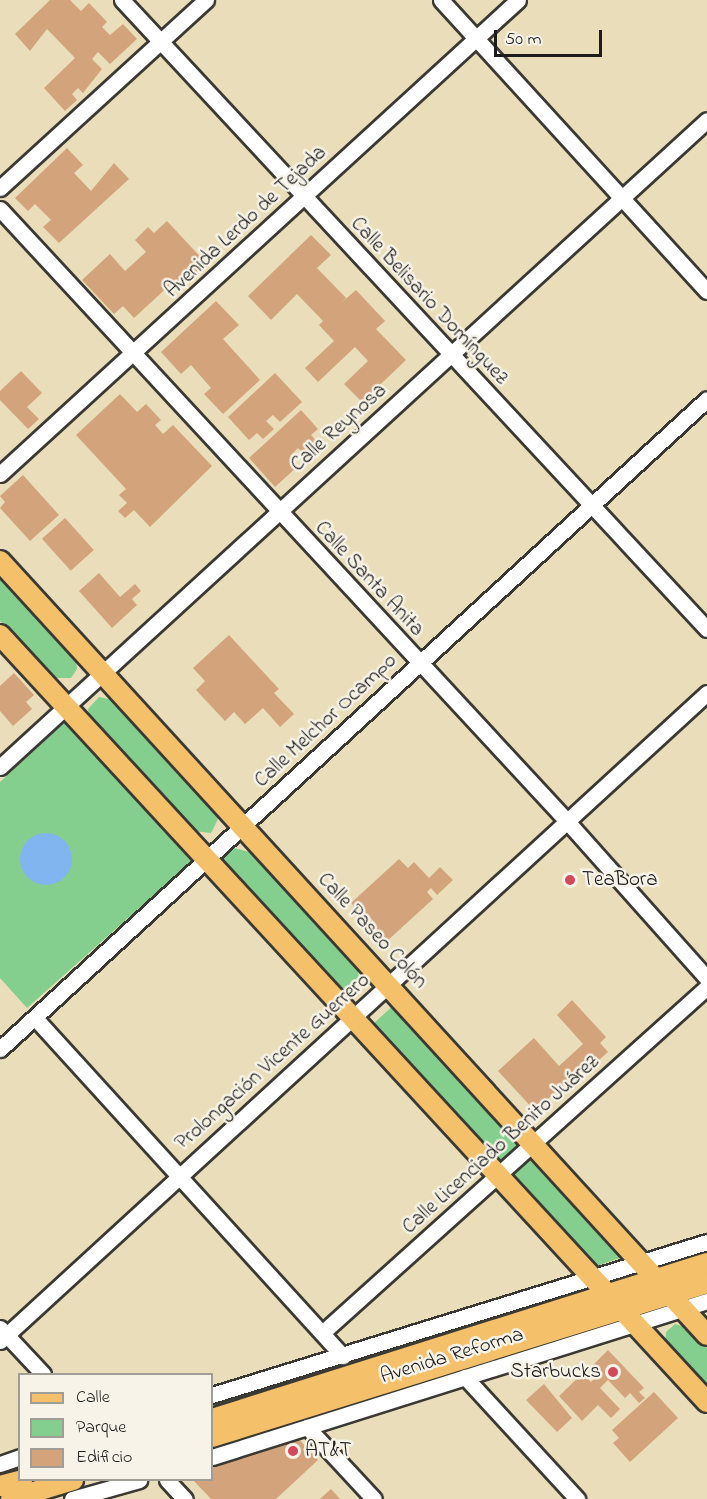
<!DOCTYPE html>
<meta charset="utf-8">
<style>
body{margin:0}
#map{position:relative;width:707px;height:1499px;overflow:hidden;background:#e9deb9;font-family:"Indie Flower",sans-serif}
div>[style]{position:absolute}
.green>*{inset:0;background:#84cf8d}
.water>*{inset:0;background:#81b5ef}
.round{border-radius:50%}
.building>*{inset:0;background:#d3a37b;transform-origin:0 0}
.roads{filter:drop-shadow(2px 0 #3b3934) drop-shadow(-2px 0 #3b3934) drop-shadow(0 2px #3b3934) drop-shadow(0 -2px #3b3934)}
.minor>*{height:15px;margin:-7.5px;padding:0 7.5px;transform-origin:7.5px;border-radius:7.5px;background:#fff}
.major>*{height:20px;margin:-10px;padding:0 10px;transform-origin:10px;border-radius:10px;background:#f4c16a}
.dots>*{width:16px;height:16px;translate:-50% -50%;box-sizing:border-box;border:3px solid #f7f3e8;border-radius:50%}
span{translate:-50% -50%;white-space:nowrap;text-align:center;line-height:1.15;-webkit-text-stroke:5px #f7f3e8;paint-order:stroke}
.street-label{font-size:21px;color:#1c1c1c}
.poi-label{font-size:21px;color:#1c1c1c}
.left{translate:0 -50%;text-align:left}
.right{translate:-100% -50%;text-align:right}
.legend{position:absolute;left:18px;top:1373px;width:195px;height:108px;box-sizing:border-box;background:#f7f3e8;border:2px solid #9f9d96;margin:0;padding:8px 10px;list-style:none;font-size:18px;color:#1c1c1c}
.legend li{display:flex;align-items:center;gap:12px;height:30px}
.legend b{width:30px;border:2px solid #9f9d96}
.scale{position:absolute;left:494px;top:30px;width:108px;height:27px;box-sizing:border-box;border:3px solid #1c1c1c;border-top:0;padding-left:8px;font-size:18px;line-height:21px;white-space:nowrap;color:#1c1c1c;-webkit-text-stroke:4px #f7f3e8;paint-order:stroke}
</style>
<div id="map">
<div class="green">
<div style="clip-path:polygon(0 576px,76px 659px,77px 669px,71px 678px,52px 678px,0 621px)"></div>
<div style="clip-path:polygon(99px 697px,114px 700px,216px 811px,218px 819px,211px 833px,193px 831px,90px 719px,88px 709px)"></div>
<div style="clip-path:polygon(66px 721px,192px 861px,27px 1008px,0 978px,0 782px)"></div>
<div style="clip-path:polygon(234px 848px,253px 853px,357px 967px,359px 977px,350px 987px,340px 989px,333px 985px,222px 864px,225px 853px)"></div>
<div style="clip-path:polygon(396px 1003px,631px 1254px,594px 1267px,373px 1024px)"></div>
<div style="clip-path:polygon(675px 1324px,689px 1328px,707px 1348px,707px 1393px,665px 1347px,666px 1332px)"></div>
</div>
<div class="water">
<div class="round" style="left:20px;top:833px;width:52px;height:52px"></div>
</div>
<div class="building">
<div style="clip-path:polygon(50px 0,70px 0,81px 11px,89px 3px,107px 22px,102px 27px,110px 35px,123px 24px,137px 39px,110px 64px,98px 52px,92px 59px,102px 69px,83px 93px,78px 88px,72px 94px,77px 100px,65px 111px,44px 88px,75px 58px,47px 29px,30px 51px,15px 34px)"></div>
<div style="clip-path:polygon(67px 148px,83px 165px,74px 173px,91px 191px,114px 163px,129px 179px,59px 243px,43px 227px,51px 220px,35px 204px,28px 211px,15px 198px)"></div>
<div style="clip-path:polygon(167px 221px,206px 263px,178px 290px,172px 283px,134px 318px,123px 306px,114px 314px,82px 280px,110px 254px,125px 271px,146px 252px,135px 240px,148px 227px,154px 233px)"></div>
<div style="clip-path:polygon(311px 235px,331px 255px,317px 268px,346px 298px,341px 303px,356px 290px,385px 321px,376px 329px,406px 360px,362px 402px,344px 384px,368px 361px,355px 347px,318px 382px,305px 368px,334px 341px,319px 325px,323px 321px,297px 294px,271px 320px,248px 296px)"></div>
<div style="clip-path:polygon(216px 301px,239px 325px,223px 339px,260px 380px,223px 414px,204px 394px,211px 388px,191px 365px,181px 374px,161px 352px)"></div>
<div style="clip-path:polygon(21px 371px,42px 393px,27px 407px,39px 419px,28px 429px,0 400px,0 391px)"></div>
<div style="clip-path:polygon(275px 373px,302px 402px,280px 422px,273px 415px,266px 421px,274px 429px,263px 439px,257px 433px,249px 440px,228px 417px)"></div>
<div style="clip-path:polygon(120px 394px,137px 412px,146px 404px,161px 420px,155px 425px,163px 434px,173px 425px,212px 466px,150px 527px,134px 510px,125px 518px,118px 511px,127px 503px,119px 495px,126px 489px,76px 435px)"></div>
<div style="clip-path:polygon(301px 410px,318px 429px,311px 435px,320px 445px,307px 457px,298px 448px,290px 456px,298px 466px,275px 487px,249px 458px)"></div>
<div style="clip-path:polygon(23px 475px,59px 515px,30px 541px,0 508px,5px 502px,0 496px)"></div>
<div style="left:65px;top:518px;width:43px;height:31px;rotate:48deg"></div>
<div style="clip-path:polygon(99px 573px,120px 597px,135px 584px,141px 591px,132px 599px,137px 605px,112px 628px,79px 591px)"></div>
<div style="clip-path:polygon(229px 635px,279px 689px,274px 693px,294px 714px,280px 727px,263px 708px,245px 724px,234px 712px,225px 721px,196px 690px,205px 681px,193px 668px)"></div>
<div style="clip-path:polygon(14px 673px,34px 695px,26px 702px,32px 709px,13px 726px,0 711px,0 686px)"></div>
<div style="clip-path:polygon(399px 859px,408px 868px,414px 862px,429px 878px,440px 867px,453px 880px,437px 895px,431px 888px,427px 892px,433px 899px,386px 942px,372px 926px,375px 923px,369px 916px,365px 919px,351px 903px)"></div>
<div style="clip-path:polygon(572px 1000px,606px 1037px,600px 1043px,608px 1052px,599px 1060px,595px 1056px,535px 1111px,498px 1071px,534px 1038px,559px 1066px,583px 1044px,557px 1015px)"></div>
<div style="clip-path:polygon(608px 1350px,644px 1388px,639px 1392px,645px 1398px,639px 1403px,630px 1393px,625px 1398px,608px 1380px,600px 1388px,620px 1409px,611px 1418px,598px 1405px,582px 1421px,559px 1396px,583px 1373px,591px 1382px,601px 1373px,593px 1365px)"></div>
<div style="clip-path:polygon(544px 1384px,572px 1418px,557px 1432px,526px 1400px)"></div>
<div style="clip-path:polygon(654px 1392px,678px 1418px,630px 1462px,613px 1443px,619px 1438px,612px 1430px)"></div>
<div style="clip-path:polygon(295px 1435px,318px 1460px,276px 1499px,211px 1499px,193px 1480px,212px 1480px,212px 1462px)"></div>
<div style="clip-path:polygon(331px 1489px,340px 1499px,320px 1499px)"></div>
</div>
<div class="roads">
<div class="minor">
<div style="left:122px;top:0;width:859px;rotate:47.08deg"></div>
<div style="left:441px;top:0;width:394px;rotate:47.6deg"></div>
<div style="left:0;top:188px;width:279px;rotate:-42.4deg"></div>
<div style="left:0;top:209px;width:833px;rotate:47.19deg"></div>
<div style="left:566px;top:820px;width:212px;rotate:48.3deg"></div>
<div style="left:0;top:474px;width:702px;rotate:-42.46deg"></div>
<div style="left:0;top:767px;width:958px;rotate:-42.46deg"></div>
<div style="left:36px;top:1019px;width:456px;rotate:47.7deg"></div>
<div style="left:0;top:1049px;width:960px;rotate:-42.59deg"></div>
<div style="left:0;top:1328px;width:63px;rotate:46.9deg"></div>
<div style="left:322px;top:1333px;width:518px;rotate:-41.95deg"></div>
<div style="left:0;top:1341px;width:959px;rotate:-42.51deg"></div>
<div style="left:465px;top:1377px;width:166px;rotate:47.4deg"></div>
<div style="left:212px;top:1395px;width:518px;rotate:-17.18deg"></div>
<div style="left:307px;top:1427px;width:98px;rotate:47.1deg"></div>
<div style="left:212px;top:1457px;width:519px;rotate:-17.49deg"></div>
<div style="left:0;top:1464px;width:21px;rotate:-19deg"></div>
<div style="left:167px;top:1480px;width:26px;rotate:47deg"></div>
<div style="left:72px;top:1499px;width:70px;rotate:-15.8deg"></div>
</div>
<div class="major">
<div style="left:0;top:561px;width:1048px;rotate:47.59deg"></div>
<div style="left:0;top:635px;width:1043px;rotate:47.33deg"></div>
<div style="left:212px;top:1419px;width:519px;rotate:-17.49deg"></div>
<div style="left:212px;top:1437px;width:518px;rotate:-17.28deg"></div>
<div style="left:0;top:1486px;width:23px;rotate:-15deg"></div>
<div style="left:11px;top:1499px;width:65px;rotate:-17deg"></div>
</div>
</div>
<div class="dots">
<div style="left:570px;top:880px;background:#d1495b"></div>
<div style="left:613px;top:1372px;background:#d1495b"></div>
<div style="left:293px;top:1451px;background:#d1495b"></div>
</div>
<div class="street-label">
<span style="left:246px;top:222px;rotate:-43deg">Avenida Lerdo de Tejada</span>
<span style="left:429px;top:301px;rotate:47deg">Calle Belisario Domínguez</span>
<span style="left:339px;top:428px;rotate:-42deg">Calle Reynosa</span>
<span style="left:369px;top:579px;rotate:47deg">Calle Santa Anita</span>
<span style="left:326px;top:721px;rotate:-43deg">Calle Melchor Ocampo</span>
<span style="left:372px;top:931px;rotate:47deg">Calle Paseo Colón</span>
<span style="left:273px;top:1062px;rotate:-42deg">Prolongación Vicente Guerrero</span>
<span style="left:501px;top:1145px;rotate:-42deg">Calle Licenciado Benito Juárez</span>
<span style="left:452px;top:1356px;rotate:-17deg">Avenida Reforma</span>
</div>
<div class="poi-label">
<span class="left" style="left:582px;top:880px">TeaBora</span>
<span class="right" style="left:601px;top:1372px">Starbucks</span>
<span class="left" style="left:305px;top:1451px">AT&amp;T</span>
</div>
<ul class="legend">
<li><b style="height:8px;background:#f4c16a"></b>Calle</li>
<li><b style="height:16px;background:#84cf8d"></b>Parque</li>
<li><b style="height:16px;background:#d3a37b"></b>Edificio</li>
</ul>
<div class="scale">50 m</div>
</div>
